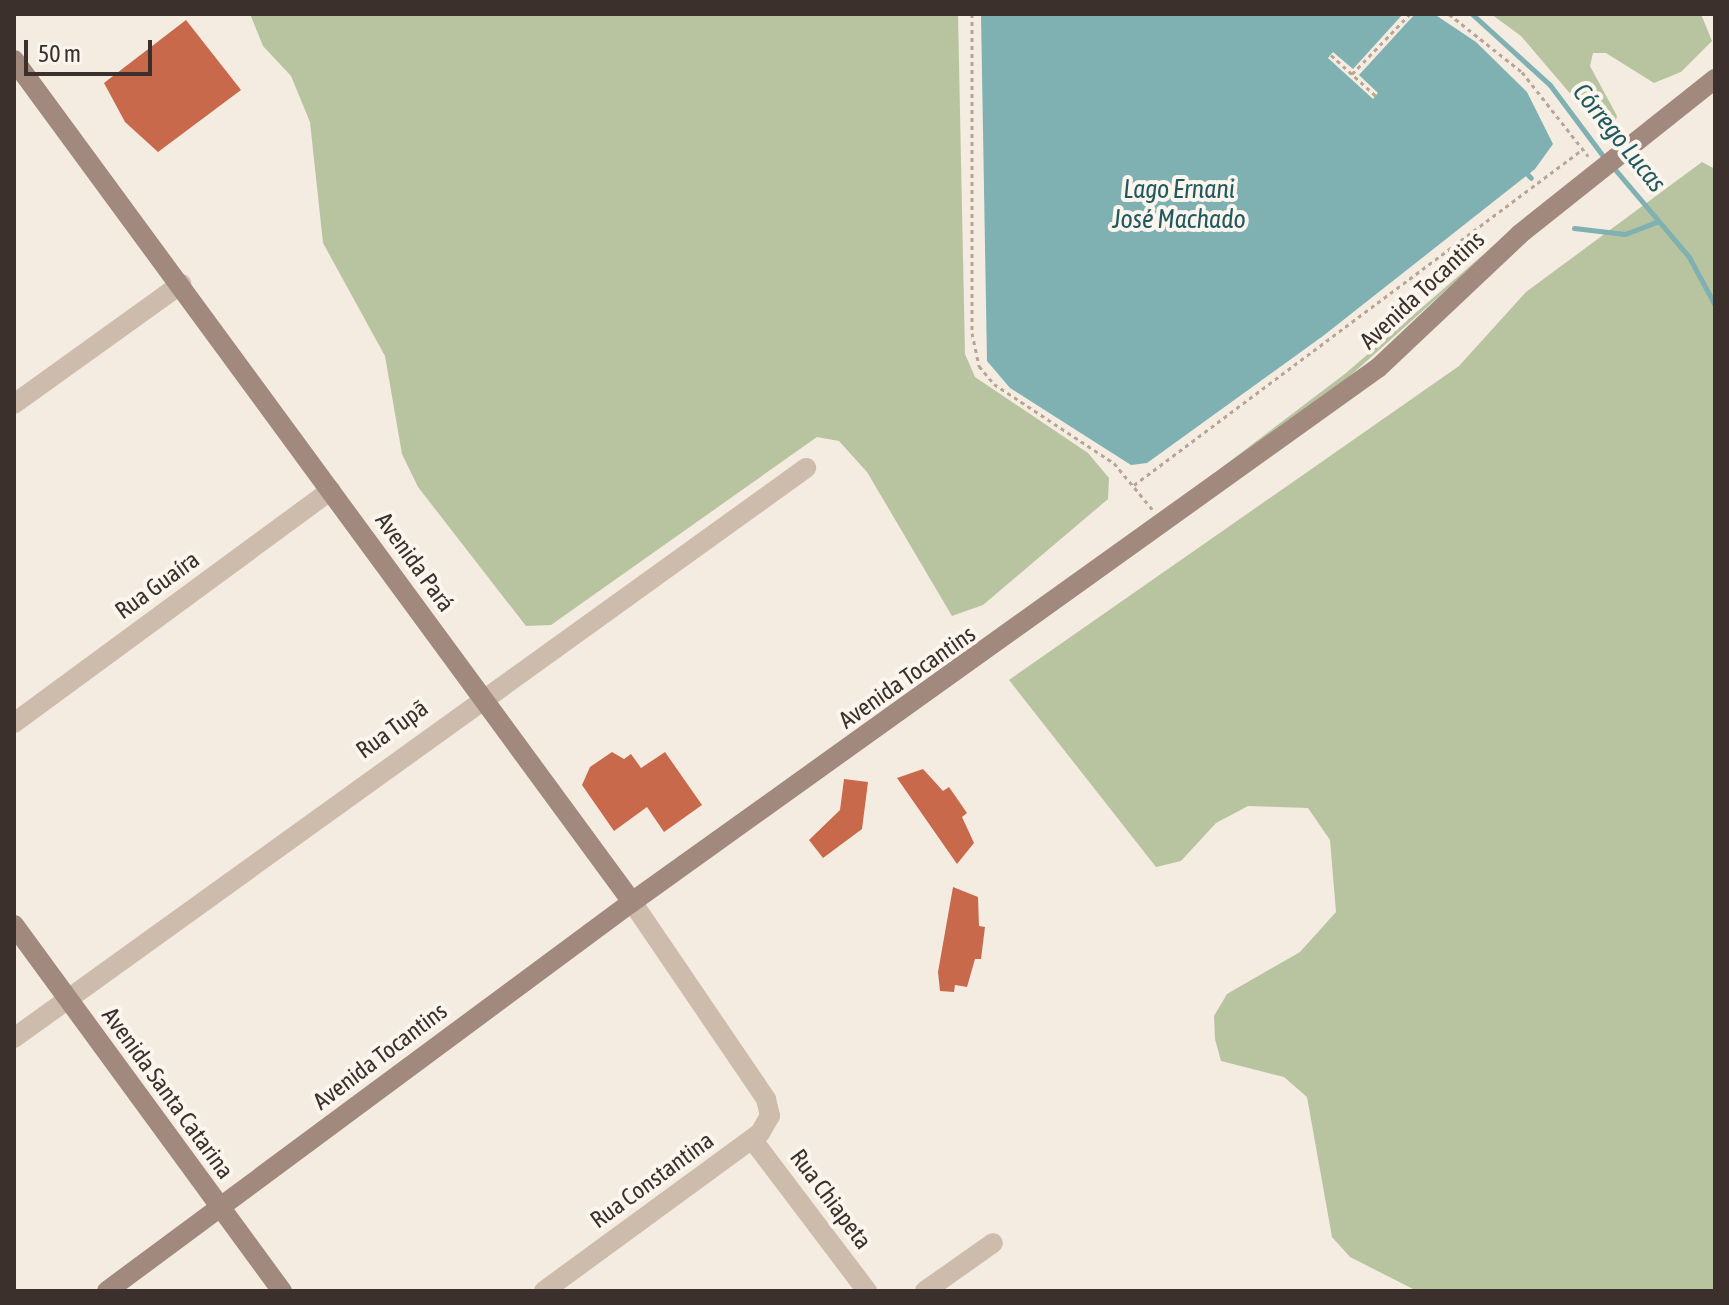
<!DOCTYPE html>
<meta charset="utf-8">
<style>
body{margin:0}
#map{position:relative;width:1729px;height:1305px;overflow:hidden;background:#f4ebe1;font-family:"Asap Condensed",sans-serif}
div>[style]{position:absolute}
.green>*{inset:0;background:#b8c4a0}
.water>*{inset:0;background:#7fb0b2}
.pier>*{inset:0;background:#f4ebe1}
.stream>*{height:5px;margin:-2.5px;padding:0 2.5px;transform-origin:2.5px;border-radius:2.5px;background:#7fb0b2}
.building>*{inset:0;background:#c8694b}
.path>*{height:3px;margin-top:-1.5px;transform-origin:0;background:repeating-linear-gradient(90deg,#b9a596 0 4px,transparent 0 8px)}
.street>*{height:20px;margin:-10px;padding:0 10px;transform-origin:10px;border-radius:10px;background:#cdbbac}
.secondary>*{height:20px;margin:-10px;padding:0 10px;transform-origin:10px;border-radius:10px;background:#a18a7d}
span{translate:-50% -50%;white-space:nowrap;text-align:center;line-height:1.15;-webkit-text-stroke:8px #fbf5ee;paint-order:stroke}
.street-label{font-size:24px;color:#3b302b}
.water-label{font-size:26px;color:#1f5a5e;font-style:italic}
.frame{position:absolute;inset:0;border:16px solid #3b302b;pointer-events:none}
.scale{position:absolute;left:24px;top:40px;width:128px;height:36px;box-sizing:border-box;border:4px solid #3b302b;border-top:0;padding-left:10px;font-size:24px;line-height:28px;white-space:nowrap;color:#3b302b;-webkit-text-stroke:6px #fbf5ee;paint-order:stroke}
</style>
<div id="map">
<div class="green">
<div style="clip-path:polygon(250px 14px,958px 14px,965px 354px,975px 377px,1088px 453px,1109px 478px,1108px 499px,983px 605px,952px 616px,867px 472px,839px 441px,817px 437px,551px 625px,526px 626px,418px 487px,402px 454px,385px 356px,323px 243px,310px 122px,291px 76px,263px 46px)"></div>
<div style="clip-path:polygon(1491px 14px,1701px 14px,1712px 41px,1681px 72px,1654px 83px,1606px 53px,1593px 53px,1590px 66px,1617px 116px,1613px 130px,1603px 132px,1521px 36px)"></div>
<div style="clip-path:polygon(1702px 162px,1715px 169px,1715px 1291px,1417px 1291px,1350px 1257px,1332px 1237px,1307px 1097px,1284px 1077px,1221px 1061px,1215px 1039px,1214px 1016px,1227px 994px,1300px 952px,1336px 912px,1330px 840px,1308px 808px,1248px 806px,1216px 823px,1181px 861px,1156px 867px,1009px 680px,1459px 366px,1526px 292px)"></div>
<div style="clip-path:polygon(1542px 204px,1350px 376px,1154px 519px,1346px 373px)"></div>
</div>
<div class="water">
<div style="clip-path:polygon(981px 14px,1434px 14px,1476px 42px,1527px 92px,1553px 144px,1535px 169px,1323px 336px,1147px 463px,1131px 465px,1010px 388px,987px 361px)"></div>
</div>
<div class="pier">
<div style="clip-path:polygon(1403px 14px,1415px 14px,1359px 75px,1378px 93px,1373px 99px,1328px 58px,1333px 52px,1353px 69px)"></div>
</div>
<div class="stream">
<div style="left:1472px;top:14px;width:105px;rotate:42.3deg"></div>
<div style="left:1550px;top:85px;width:94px;rotate:53.3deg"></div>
<div style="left:1613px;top:167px;width:118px;rotate:49.8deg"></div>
<div style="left:1689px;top:257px;width:55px;rotate:61.6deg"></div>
<div style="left:1528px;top:175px;width:4px;rotate:45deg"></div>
<div style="left:1574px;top:228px;width:51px;rotate:6.7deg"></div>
<div style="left:1625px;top:234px;width:34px;rotate:-21deg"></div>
</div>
<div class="building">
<div style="clip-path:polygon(186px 20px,241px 90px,158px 152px,125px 122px,104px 83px)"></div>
<div style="clip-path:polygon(612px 752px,624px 759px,631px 754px,641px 768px,665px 752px,702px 805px,664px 832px,647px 807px,614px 831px,582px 785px,590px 767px)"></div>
<div style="clip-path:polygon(923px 769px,943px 791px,949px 787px,967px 813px,962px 817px,974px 843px,957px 864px,897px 778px)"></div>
<div style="clip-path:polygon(844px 779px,868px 782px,862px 829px,823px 858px,809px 840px,840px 810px)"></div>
<div style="clip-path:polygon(953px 887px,978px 897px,979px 926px,985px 927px,981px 959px,975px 959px,967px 987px,955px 985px,954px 992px,940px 991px,938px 972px)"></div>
</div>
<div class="path">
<div style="left:972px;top:14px;width:319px;rotate:90deg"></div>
<div style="left:972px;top:333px;width:34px;rotate:78deg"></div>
<div style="left:979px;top:366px;width:23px;rotate:50deg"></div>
<div style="left:994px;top:384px;width:144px;rotate:33.4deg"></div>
<div style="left:1114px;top:463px;width:60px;rotate:50.4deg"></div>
<div style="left:1449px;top:14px;width:93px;rotate:38.5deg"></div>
<div style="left:1522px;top:72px;width:107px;rotate:51.8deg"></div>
<div style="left:1331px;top:55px;width:61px;rotate:42.3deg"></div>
<div style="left:1352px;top:74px;width:83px;rotate:-46deg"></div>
<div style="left:1134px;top:485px;width:561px;rotate:-36.81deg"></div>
</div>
<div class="street">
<div style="left:14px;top:404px;width:206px;rotate:-35.7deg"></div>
<div style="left:14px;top:723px;width:393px;rotate:-36.3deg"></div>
<div style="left:14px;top:1038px;width:976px;rotate:-35.74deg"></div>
<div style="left:752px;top:1139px;width:191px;rotate:52.9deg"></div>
<div style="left:544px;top:1291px;width:268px;rotate:-36.2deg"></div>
<div style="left:760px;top:1133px;width:20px;rotate:-60deg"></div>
<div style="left:770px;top:1116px;width:17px;rotate:-103deg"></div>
<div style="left:766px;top:1099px;width:238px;rotate:-124.2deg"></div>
<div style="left:925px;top:1291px;width:83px;rotate:-35.2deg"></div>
</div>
<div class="secondary">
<div style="left:14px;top:60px;width:1044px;rotate:53.72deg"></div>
<div style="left:14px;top:925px;width:454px;rotate:53.8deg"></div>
<div style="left:107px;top:1291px;width:653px;rotate:-36.54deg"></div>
<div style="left:632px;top:902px;width:917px;rotate:-35.6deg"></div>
<div style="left:1378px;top:368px;width:195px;rotate:-43.3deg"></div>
<div style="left:1520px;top:234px;width:249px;rotate:-38.5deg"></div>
</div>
<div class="street-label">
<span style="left:1422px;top:290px;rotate:-43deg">Avenida Tocantins</span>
<span style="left:415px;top:562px;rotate:54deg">Avenida Pará</span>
<span style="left:157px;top:585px;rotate:-36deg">Rua Guaíra</span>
<span style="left:907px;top:677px;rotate:-35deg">Avenida Tocantins</span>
<span style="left:392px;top:729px;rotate:-36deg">Rua Tupã</span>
<span style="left:380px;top:1056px;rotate:-37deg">Avenida Tocantins</span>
<span style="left:168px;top:1093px;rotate:54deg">Avenida Santa Catarina</span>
<span style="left:652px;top:1180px;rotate:-36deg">Rua Constantina</span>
<span style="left:831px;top:1199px;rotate:53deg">Rua Chiapeta</span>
</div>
<div class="water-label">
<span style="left:1619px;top:138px;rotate:51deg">Córrego Lucas</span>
<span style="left:1179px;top:205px">Lago Ernani<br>José Machado</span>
</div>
<div class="frame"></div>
<div class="scale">50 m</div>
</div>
